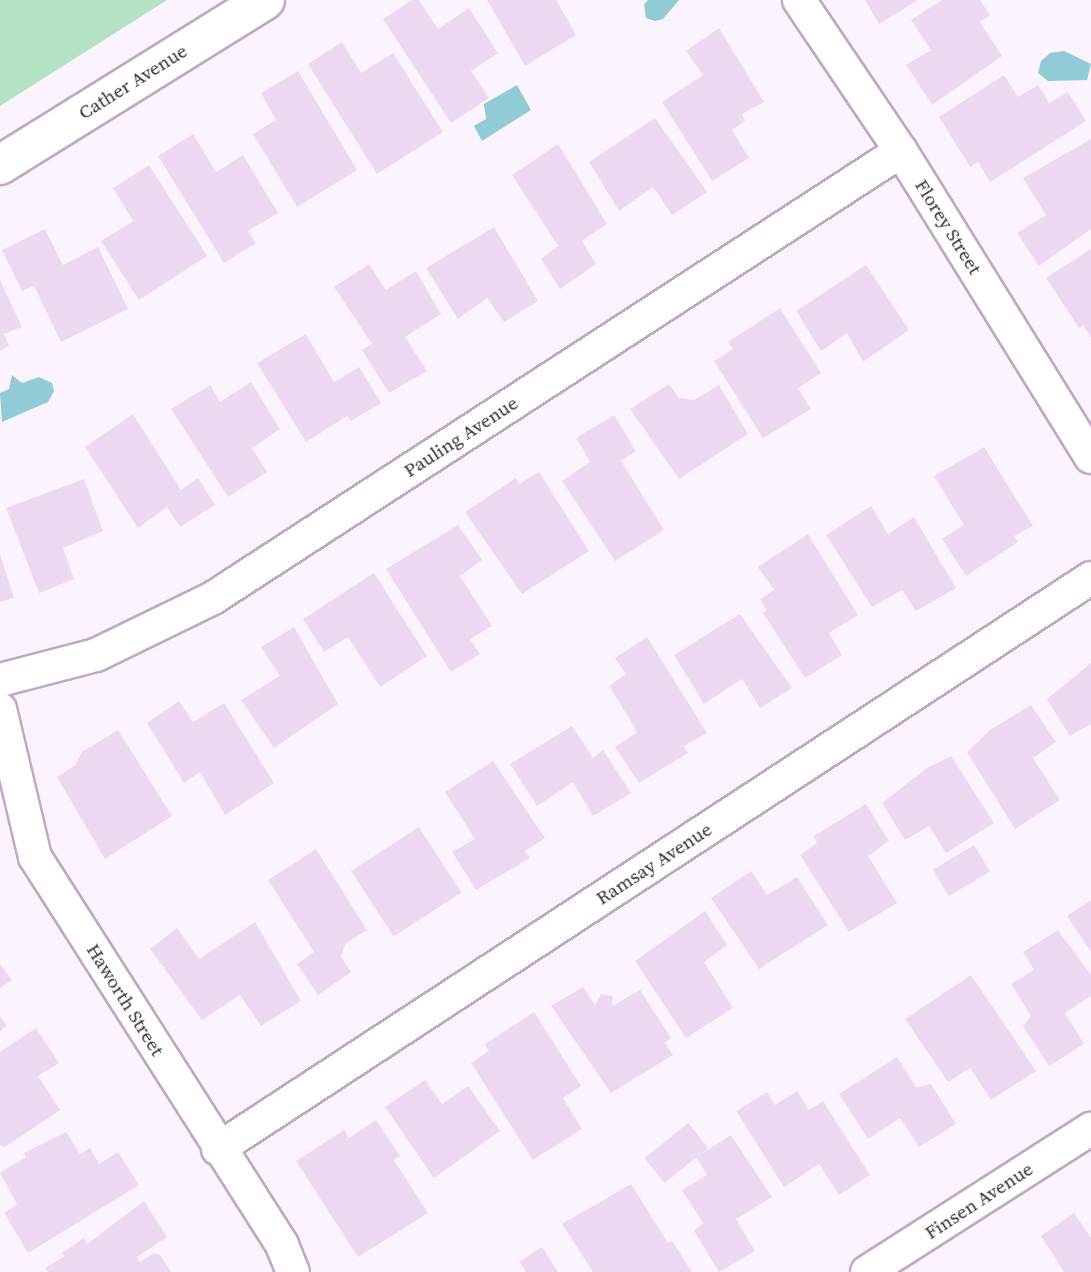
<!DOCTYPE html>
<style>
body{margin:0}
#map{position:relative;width:1091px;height:1272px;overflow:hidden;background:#fbf3fd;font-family:"Source Serif 4",serif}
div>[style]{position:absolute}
.green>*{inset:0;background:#b5e1c4}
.water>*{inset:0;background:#90cbd6}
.building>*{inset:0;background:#edd8f2;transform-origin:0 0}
.roads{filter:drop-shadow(2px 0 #beaac2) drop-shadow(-2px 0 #beaac2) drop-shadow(0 2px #beaac2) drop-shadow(0 -2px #beaac2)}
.minor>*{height:32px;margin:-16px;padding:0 16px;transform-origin:16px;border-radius:16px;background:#fff}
.tertiary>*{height:38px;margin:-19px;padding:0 19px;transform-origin:19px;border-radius:19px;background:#fff}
span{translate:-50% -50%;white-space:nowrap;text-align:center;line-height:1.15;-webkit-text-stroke:6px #fff;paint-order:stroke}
.street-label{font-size:19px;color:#352d37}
</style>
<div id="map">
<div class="green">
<div style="clip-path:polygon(0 0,167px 0,0 106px)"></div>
</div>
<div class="water">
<div style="clip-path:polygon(648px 0,679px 0,663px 19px,655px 21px,646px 18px,644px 4px)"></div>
<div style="clip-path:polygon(1064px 51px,1091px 64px,1087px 80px,1048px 81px,1038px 73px,1041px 61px,1050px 53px)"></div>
<div style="clip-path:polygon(517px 85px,531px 110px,482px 141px,474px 126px,486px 119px,484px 104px)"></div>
<div style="clip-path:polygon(12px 375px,22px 383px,39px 377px,52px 383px,54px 391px,48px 402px,2px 422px,0 393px,9px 389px)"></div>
</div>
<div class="building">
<div style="clip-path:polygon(412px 0,419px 0,438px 29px,469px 8px,498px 53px,471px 71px,489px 98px,451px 123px,383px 19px)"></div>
<div style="clip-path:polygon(487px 0,556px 0,576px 35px,525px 66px)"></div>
<div style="clip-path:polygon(865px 0,918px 0,879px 24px)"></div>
<div style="clip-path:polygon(942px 0,980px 0,990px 15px,980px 22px,1002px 56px,932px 105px,906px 65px,931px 50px,911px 20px)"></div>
<div style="clip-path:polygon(719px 28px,764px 102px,742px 114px,745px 121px,732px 130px,749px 158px,712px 181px,662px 102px,703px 75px,686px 51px)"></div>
<div style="clip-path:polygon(342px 42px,361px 73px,393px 53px,443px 132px,377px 174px,308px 64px)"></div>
<div style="clip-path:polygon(298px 71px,357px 170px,297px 207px,253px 134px,276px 120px,261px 93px)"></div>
<div style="clip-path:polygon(1004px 75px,1018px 97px,1038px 85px,1049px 103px,1068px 92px,1086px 121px,990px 182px,978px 162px,970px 167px,939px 117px)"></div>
<div style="clip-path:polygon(655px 118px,707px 192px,672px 215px,653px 187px,619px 211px,589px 162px)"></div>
<div style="clip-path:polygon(193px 134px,216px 172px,243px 155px,278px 213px,248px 231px,256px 243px,224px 263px,158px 156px)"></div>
<div style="clip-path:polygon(1091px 139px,1091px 229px,1039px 266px,1017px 233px,1046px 215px,1023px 178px)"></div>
<div style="clip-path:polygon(558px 144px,607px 224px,582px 241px,596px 264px,560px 289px,541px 259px,558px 246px,512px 175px)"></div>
<div style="clip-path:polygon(149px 165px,207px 256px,139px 300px,101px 241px,133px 221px,113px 188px)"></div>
<div style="clip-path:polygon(494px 227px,538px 301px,504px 322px,487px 298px,458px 319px,426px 268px)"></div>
<div style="clip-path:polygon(45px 229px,63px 265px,98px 247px,128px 309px,61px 342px,34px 286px,22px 291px,2px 250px)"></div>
<div style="clip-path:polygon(1091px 249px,1091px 338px,1083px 325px,1079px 328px,1046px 278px)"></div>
<div style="clip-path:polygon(369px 264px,386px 290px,416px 271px,441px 314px,405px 337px,427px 371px,389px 393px,362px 350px,372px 344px,334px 287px)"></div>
<div style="clip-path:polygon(866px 265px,909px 330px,863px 362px,847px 333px,821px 351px,796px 311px)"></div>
<div style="clip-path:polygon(0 280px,22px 327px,4px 334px,9px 346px,0 351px)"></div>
<div style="clip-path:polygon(780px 308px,821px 373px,798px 388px,811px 409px,763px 438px,714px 361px,733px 349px,728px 342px)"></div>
<div style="clip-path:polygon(306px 334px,334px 382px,359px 367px,381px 403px,351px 421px,347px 416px,306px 442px,257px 363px)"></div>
<div style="clip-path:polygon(251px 382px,280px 429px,252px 448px,267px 472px,228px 497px,171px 409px,210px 385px,220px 402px)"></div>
<div style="clip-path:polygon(669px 384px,679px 398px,694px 400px,719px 385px,748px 434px,679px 479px,630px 409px)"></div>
<div style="clip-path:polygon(133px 414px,181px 490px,198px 478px,215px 505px,180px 527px,167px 507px,138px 528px,85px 447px)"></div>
<div style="clip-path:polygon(614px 415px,636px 451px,621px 461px,664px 530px,615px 561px,562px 481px,590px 462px,576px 438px)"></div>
<div style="clip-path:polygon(984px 447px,1033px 526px,1014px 536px,1018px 542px,966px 576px,942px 539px,964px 525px,934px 476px)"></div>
<div style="clip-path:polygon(539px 472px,589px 551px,522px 594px,465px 512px,516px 478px,519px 484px)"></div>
<div style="clip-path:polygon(84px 479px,103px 531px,63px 548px,74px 579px,39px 593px,6px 508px)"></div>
<div style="clip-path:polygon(871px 506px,888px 534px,914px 517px,956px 588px,916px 611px,902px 590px,872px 607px,826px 535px)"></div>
<div style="clip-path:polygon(458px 525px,482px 560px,460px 576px,492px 626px,470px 639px,480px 654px,451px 672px,386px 569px)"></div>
<div style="clip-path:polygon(808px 534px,858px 615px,829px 633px,842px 655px,805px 678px,763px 613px,766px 610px,760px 599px,774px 590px,758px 567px)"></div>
<div style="clip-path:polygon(0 554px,14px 598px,0 602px)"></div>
<div style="clip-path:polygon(374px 573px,427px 656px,380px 687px,348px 637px,324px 652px,303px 619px)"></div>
<div style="clip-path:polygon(740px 614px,792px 688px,760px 708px,742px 679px,704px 704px,674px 655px)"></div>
<div style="clip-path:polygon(294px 627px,338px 704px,274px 748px,241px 700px,280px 676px,261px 647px)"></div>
<div style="clip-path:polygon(647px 637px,707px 733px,684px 746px,688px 753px,639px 783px,615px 747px,636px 733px,634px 726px,609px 686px,626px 674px,615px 658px)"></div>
<div style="clip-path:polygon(1091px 663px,1091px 724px,1070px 736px,1047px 699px)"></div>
<div style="clip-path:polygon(179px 701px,193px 722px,224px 703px,274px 783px,225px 815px,200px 772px,184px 783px,147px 723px)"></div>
<div style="clip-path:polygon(1031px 705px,1056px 742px,1033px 758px,1060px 800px,1015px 829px,967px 752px,990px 730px)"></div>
<div style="clip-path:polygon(572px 726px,593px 758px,603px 750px,631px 793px,593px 816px,573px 782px,537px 806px,510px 764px)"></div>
<div style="clip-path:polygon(118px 730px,172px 816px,105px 859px,57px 777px,75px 765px,82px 752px)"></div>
<div style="clip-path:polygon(951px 756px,994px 823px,946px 853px,929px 826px,905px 840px,882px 803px,927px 768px)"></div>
<div style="clip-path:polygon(493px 761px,545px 838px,525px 851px,530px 858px,476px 890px,452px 852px,475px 839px,445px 792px)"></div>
<div style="clip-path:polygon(866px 804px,889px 841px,868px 856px,897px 903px,849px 932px,800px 855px,817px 843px,814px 836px)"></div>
<div style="left:419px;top:827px;width:78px;height:81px;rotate:57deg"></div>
<div style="left:974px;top:845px;width:31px;height:48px;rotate:59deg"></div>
<div style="clip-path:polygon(316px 849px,367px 930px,345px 944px,341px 957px,351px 972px,318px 995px,297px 964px,314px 952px,268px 880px)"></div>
<div style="clip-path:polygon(751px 871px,767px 895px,797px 877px,828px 925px,759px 969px,711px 898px)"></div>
<div style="clip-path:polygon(1091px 900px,1091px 952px,1067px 916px)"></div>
<div style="clip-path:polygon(705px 911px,727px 945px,704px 962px,733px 1008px,686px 1038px,635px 961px)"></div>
<div style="clip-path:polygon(255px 922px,301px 1001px,261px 1026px,240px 995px,202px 1020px,150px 949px,177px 928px,199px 959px)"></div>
<div style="clip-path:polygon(1058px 930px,1091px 975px,1091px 996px,1065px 1013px,1084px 1044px,1049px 1066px,1023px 1026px,1031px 1016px,1011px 984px,1034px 970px,1023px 952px)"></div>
<div style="clip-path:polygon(0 964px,12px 980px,0 988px)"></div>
<div style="clip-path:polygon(971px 975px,1036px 1071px,991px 1100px,970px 1068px,948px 1082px,905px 1019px)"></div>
<div style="clip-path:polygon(583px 987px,595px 1005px,601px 994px,613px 996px,612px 1006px,640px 990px,671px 1038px,665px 1043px,673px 1055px,611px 1093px,551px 1006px)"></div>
<div style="clip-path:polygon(534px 1012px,581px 1086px,563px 1098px,582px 1129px,533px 1160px,471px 1063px,489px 1051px,485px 1044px)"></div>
<div style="clip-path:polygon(0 1016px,7px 1026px,0 1031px)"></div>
<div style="clip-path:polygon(36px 1028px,59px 1063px,38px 1076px,60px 1110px,5px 1147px,0 1145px,0 1052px)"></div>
<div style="clip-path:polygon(897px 1057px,916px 1087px,931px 1084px,956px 1124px,919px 1147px,900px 1118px,868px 1139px,839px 1094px)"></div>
<div style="clip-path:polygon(425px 1080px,442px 1104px,468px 1086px,500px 1131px,434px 1178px,385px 1107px)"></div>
<div style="clip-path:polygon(797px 1091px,809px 1110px,823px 1101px,870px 1175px,839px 1195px,819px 1164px,784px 1187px,736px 1111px,767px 1092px,775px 1105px)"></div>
<div style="clip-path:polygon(376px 1120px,400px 1156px,394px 1160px,428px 1213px,358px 1257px,296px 1161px,344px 1130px,349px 1138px)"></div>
<div style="left:688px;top:1123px;width:32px;height:56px;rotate:51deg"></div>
<div style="clip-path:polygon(66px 1132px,80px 1154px,90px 1148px,99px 1164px,118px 1152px,139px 1185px,28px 1253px,4px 1213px,17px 1204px,0 1173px,26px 1157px,24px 1153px)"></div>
<div style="clip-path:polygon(731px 1135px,772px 1197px,736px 1219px,755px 1251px,719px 1272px,694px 1231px,703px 1223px,682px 1190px,707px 1175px,696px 1157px)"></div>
<div style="clip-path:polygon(631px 1184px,668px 1243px,672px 1241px,692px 1272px,593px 1272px,562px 1224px)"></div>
<div style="clip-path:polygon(144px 1201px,167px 1237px,137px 1257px,140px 1262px,154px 1253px,160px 1255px,171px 1272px,48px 1272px,45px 1268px,65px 1256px,62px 1253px,84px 1238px,87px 1244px)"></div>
<div style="clip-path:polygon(1074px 1213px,1091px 1238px,1091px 1272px,1064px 1272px,1041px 1236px)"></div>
<div style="clip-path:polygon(542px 1247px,558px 1272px,526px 1272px,519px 1262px)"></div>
</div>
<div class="roads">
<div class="minor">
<div style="left:799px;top:0;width:182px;rotate:56deg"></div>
<div style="left:901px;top:151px;width:360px;rotate:58.2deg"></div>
<div style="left:0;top:680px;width:99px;rotate:-14.6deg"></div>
<div style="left:96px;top:655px;width:130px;rotate:-26deg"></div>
<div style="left:213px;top:598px;width:820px;rotate:-33.01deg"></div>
<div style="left:0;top:709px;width:152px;rotate:76.7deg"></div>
<div style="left:35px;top:857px;width:460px;rotate:57.5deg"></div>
<div style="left:282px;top:1245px;width:29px;rotate:68deg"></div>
<div style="left:218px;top:1149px;width:1043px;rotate:-33.19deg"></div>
<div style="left:867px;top:1272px;width:266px;rotate:-32.6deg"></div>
</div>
<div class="tertiary">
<div style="left:0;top:165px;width:312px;rotate:-31.9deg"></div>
</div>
</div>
<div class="street-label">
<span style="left:133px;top:82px;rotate:-32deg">Cather Avenue</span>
<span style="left:948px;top:227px;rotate:58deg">Florey Street</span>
<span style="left:461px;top:437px;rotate:-33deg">Pauling Avenue</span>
<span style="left:654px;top:864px;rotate:-33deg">Ramsay Avenue</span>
<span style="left:125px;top:1000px;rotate:58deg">Haworth Street</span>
<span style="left:979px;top:1201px;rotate:-33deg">Finsen Avenue</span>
</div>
</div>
